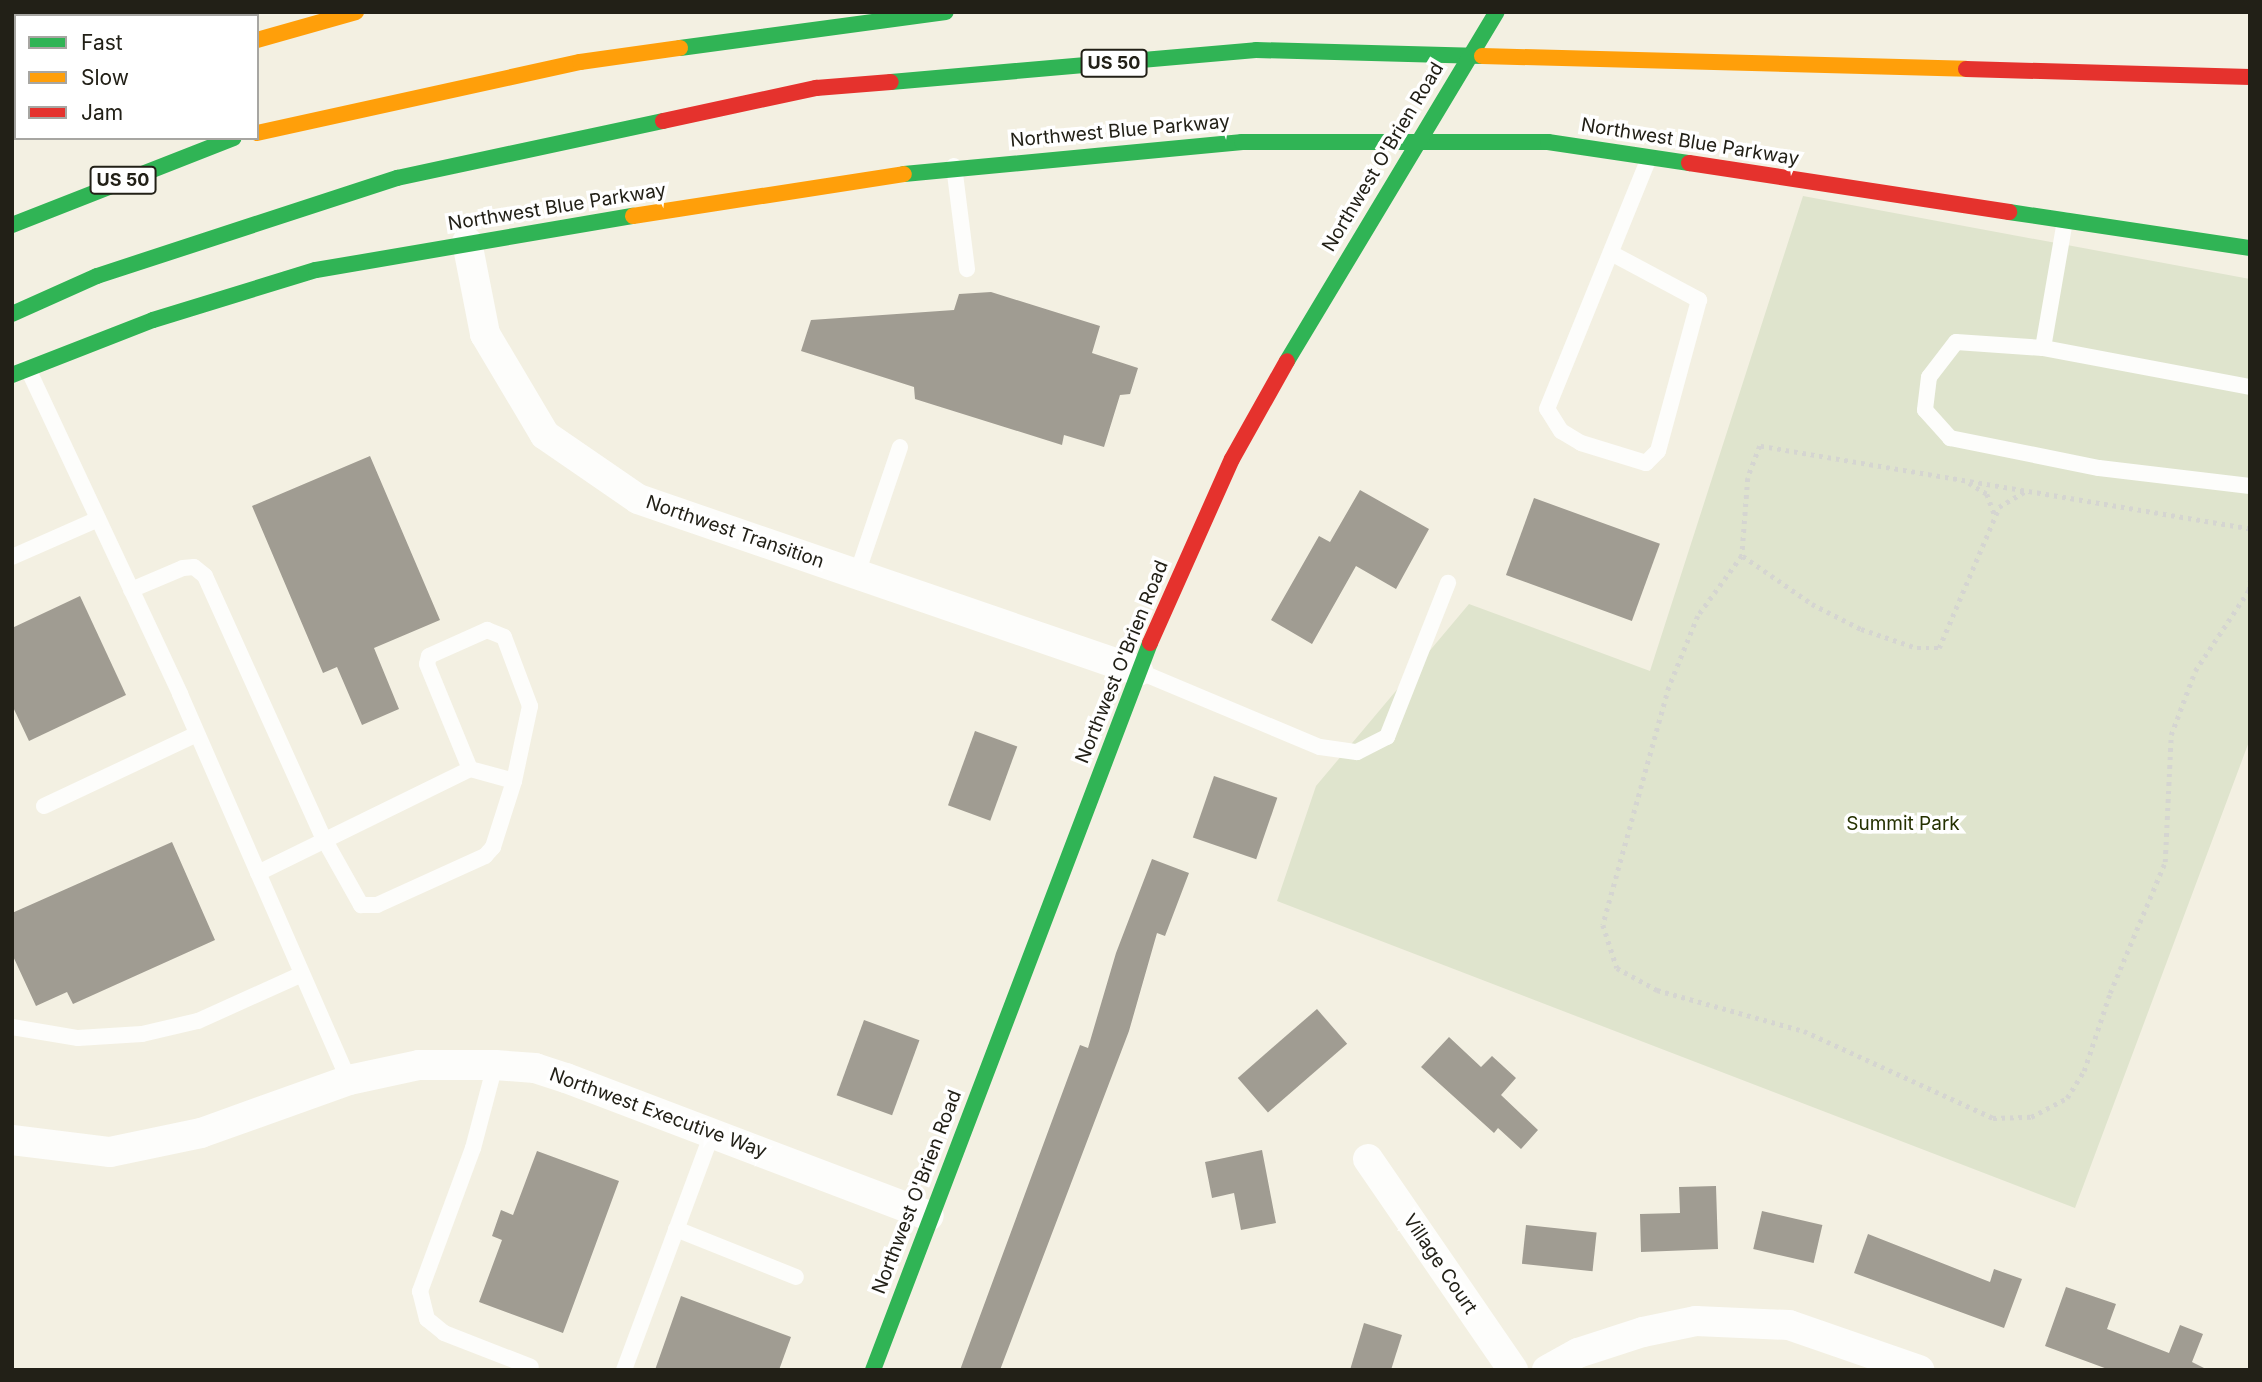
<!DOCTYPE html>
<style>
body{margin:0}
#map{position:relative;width:2262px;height:1382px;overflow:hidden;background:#f3f0e2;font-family:Inter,sans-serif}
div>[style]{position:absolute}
.green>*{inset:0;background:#dfe4cd}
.building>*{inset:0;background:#a09c92;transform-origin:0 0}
.path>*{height:4.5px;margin-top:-2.25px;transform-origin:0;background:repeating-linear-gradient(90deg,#d5d5d1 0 3.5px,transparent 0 8.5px)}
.lane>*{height:16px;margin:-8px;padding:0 8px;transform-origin:8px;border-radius:8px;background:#fdfdfb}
.street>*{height:30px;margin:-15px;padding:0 15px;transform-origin:15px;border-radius:15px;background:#fdfdfb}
.fast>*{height:16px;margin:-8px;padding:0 8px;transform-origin:8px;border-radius:8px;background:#30b455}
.slow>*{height:16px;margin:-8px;padding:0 8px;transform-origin:8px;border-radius:8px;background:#ff9f0a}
.jam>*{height:16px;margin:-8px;padding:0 8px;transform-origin:8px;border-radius:8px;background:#e5322d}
span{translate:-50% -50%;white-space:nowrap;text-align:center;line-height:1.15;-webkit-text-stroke:7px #fff;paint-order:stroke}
.shield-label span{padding:2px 5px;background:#fff;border:2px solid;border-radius:5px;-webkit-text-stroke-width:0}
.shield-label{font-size:18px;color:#222017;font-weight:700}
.street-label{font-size:19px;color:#222017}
.park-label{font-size:19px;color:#253101}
.frame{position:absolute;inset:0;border:14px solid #222017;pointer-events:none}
.legend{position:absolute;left:14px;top:14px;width:245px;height:126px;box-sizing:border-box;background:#fff;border:2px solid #a7a6a2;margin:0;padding:9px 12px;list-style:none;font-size:21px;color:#222017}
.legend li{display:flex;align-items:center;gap:14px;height:35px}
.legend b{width:35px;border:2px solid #a7a6a2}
</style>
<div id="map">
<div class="green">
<div style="clip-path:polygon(1803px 196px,2250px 279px,2250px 739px,2075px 1208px,1277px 901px,1316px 786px,1469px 604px,1650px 671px)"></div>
</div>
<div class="building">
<div style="clip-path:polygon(991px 292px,1100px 326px,1092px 353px,1138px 368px,1130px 394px,1120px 395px,1104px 447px,1064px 435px,1062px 445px,915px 399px,914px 387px,801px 351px,811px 320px,954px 310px,959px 294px)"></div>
<div style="clip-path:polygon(370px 456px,440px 620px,374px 648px,399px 709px,362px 725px,337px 667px,323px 673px,252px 506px)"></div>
<div style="clip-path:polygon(1360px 490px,1429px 529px,1396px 589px,1356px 566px,1312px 644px,1271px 620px,1319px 536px,1330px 542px)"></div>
<div style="left:1534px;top:498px;width:134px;height:82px;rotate:20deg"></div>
<div style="clip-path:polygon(80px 596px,126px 695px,29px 741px,12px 705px,12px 628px)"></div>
<div style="left:975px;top:731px;width:45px;height:79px;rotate:20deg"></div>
<div style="left:1214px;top:776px;width:67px;height:65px;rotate:19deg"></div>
<div style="clip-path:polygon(172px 842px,215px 940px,73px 1004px,67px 992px,36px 1006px,12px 954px,12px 913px)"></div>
<div style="clip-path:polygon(1152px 859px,1189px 873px,1165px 936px,1157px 933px,1129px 1031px,1000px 1370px,960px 1370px,1080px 1045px,1088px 1048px,1116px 953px)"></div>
<div style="left:1317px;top:1009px;width:46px;height:105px;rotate:49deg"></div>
<div style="left:864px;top:1020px;width:59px;height:80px;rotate:20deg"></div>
<div style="clip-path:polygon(1449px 1037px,1481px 1067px,1492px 1056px,1516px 1078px,1501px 1095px,1538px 1130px,1521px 1149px,1498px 1128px,1494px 1133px,1421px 1067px)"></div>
<div style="clip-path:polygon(1262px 1150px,1276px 1223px,1241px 1230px,1234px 1193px,1212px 1198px,1205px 1162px)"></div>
<div style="clip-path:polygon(537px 1151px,619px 1181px,563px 1333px,479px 1302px,502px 1240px,492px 1236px,501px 1210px,513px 1215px)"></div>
<div style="clip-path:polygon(1716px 1186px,1718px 1249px,1641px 1252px,1640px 1214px,1680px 1213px,1679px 1187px)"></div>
<div style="left:1762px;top:1211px;width:62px;height:39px;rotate:13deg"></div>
<div style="left:1526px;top:1225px;width:71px;height:39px;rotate:6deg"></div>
<div style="clip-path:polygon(1868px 1234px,1990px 1282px,1994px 1269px,2022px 1279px,2004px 1328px,1854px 1273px)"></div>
<div style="clip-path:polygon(2066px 1287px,2116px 1304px,2107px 1329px,2169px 1353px,2180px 1325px,2203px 1334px,2192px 1362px,2208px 1370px,2110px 1370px,2045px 1346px)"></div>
<div style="clip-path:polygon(681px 1296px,791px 1337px,779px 1370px,655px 1370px)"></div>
<div style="clip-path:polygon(1364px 1323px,1402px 1335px,1391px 1370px,1350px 1370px)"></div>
</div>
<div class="path">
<div style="left:1969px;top:483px;width:21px;rotate:31deg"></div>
<div style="left:1987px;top:494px;width:23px;rotate:70deg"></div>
<div style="left:2250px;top:529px;width:497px;rotate:-170.4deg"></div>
<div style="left:1760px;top:446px;width:34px;rotate:111deg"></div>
<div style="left:1748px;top:478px;width:78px;rotate:94.4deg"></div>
<div style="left:1742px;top:556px;width:74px;rotate:126.3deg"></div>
<div style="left:1698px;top:616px;width:77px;rotate:112.2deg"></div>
<div style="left:1669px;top:687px;width:247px;rotate:105.5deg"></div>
<div style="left:1603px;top:925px;width:45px;rotate:72deg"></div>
<div style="left:1617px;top:968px;width:46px;rotate:28.8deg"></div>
<div style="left:1657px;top:990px;width:153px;rotate:15.6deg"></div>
<div style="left:1804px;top:1031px;width:208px;rotate:24.7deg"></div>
<div style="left:1993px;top:1118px;width:38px;rotate:-2deg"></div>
<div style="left:2031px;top:1117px;width:41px;rotate:-27.8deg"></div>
<div style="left:2067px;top:1098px;width:32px;rotate:-58deg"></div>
<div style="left:2084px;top:1071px;width:82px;rotate:-71.6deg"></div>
<div style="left:2110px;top:993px;width:142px;rotate:-67.2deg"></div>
<div style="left:2165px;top:862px;width:127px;rotate:-87.3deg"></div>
<div style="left:2171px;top:735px;width:68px;rotate:-69.4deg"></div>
<div style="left:2195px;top:671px;width:97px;rotate:-56.3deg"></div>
<div style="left:2249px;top:590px;width:9px;rotate:-84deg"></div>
<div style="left:1743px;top:556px;width:84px;rotate:34.8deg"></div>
<div style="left:1812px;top:604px;width:55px;rotate:27deg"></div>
<div style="left:1861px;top:629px;width:59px;rotate:18.7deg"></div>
<div style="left:1917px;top:648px;width:22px"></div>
<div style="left:1939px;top:648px;width:153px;rotate:-66.9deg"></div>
<div style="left:1999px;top:507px;width:31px;rotate:-31deg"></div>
</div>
<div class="lane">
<div style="left:54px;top:16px;width:8px;rotate:-30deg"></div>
<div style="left:12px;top:39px;width:4px;rotate:-27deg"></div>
<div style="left:954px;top:166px;width:104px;rotate:82.8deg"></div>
<div style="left:1611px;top:253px;width:100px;rotate:28.1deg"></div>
<div style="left:1699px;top:300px;width:156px;rotate:105.2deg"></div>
<div style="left:1658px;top:451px;width:17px;rotate:135deg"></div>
<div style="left:1646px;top:463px;width:68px;rotate:-162.9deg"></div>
<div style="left:1581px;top:443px;width:23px;rotate:-149deg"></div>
<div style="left:1561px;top:431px;width:26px;rotate:-122deg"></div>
<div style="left:1547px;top:409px;width:271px;rotate:-67.9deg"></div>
<div style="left:2043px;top:348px;width:130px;rotate:-80.2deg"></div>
<div style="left:28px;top:369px;width:359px;rotate:64.9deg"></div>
<div style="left:180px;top:694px;width:421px;rotate:66.4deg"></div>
<div style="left:2250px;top:387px;width:211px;rotate:-169.3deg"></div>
<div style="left:2043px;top:348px;width:87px;rotate:-176.1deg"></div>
<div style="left:1956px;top:342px;width:44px;rotate:127.6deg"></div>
<div style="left:1929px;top:377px;width:33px;rotate:97deg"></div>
<div style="left:1925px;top:410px;width:38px;rotate:48deg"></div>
<div style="left:1950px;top:438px;width:152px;rotate:11.4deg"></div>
<div style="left:2099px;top:468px;width:152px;rotate:6.8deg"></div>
<div style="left:12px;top:557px;width:94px;rotate:-23.8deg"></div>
<div style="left:857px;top:574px;width:134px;rotate:-71.3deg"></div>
<div style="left:131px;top:590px;width:56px;rotate:-22.9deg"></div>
<div style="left:183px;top:568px;width:11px;rotate:-5deg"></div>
<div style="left:194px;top:567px;width:14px;rotate:39deg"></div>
<div style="left:205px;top:576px;width:289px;rotate:65.7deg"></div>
<div style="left:324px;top:839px;width:76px;rotate:60.7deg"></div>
<div style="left:361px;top:905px;width:16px"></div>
<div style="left:377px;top:905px;width:119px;rotate:-24.4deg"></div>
<div style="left:485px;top:856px;width:12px;rotate:-48deg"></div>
<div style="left:493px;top:847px;width:69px;rotate:-72.3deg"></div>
<div style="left:1138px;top:671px;width:197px;rotate:22.7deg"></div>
<div style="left:1320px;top:747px;width:37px;rotate:8deg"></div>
<div style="left:1357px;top:752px;width:34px;rotate:-27deg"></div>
<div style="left:1387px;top:737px;width:166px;rotate:-68.4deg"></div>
<div style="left:44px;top:806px;width:169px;rotate:-25.2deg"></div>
<div style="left:258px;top:873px;width:236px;rotate:-26.1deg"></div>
<div style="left:470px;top:769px;width:113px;rotate:-112.3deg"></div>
<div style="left:427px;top:664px;width:8px;rotate:-76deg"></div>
<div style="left:429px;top:656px;width:64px;rotate:-24.1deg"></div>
<div style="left:487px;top:630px;width:18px;rotate:22deg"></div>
<div style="left:504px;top:637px;width:74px;rotate:69.4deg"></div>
<div style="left:530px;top:706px;width:77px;rotate:102deg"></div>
<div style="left:514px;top:781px;width:46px;rotate:-164.7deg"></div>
<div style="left:12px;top:1027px;width:67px;rotate:9.5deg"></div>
<div style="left:78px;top:1038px;width:64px;rotate:-3.6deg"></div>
<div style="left:142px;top:1034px;width:57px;rotate:-13.1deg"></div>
<div style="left:198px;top:1021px;width:114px;rotate:-24.3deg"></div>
<div style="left:495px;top:1065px;width:86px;rotate:104.8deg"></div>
<div style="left:473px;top:1148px;width:153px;rotate:110.3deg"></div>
<div style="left:420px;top:1291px;width:29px;rotate:76deg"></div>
<div style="left:427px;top:1319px;width:22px;rotate:39deg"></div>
<div style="left:444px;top:1333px;width:93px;rotate:21.3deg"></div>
<div style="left:676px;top:1229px;width:129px;rotate:21.8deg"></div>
<div style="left:624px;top:1370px;width:255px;rotate:-69.6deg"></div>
</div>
<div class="street">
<div style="left:467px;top:242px;width:94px;rotate:78.9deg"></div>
<div style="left:485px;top:334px;width:117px;rotate:59.3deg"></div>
<div style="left:545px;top:435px;width:113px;rotate:34.5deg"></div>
<div style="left:638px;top:499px;width:529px;rotate:18.98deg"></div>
<div style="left:12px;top:1140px;width:99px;rotate:7deg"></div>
<div style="left:110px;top:1152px;width:93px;rotate:-11.8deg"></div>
<div style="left:201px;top:1133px;width:157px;rotate:-19.7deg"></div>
<div style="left:349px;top:1080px;width:72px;rotate:-12.1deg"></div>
<div style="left:419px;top:1065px;width:76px"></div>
<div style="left:495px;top:1065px;width:40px;rotate:4.3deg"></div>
<div style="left:535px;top:1068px;width:33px;rotate:18deg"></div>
<div style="left:566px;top:1078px;width:388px;rotate:20.8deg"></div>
<div style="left:1368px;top:1159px;width:256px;rotate:55.5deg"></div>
<div style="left:1547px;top:1370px;width:35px;rotate:-29deg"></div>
<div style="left:1578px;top:1353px;width:68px;rotate:-17.9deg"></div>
<div style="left:1643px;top:1332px;width:54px;rotate:-11.7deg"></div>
<div style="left:1696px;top:1321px;width:93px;rotate:2.5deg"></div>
<div style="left:1789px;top:1325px;width:138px;rotate:19.1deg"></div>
</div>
<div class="fast">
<div style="left:680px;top:48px;width:268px;rotate:-7.7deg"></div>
<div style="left:891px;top:82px;width:366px;rotate:-5deg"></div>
<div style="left:1256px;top:50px;width:226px;rotate:1.5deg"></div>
<div style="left:904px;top:174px;width:340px;rotate:-5.4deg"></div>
<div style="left:1242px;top:142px;width:306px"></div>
<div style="left:1548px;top:142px;width:143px;rotate:8.5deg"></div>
<div style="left:2009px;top:212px;width:244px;rotate:8.5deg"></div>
<div style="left:12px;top:225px;width:238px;rotate:-21.4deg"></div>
<div style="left:12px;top:314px;width:93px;rotate:-24.1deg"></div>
<div style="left:97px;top:276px;width:316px;rotate:-18.1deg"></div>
<div style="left:397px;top:178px;width:272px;rotate:-12.1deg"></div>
<div style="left:1287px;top:361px;width:407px;rotate:-59deg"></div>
<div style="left:12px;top:375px;width:151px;rotate:-21.3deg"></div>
<div style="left:153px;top:320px;width:170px;rotate:-17.1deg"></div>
<div style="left:316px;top:270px;width:322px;rotate:-9.7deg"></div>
<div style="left:873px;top:1370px;width:778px;rotate:-69.14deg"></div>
</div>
<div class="slow">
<div style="left:257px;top:40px;width:103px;rotate:-15.8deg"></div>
<div style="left:1482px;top:56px;width:484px;rotate:1.5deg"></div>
<div style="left:12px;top:128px;width:4px;rotate:-14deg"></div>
<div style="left:257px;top:133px;width:331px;rotate:-12.4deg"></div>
<div style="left:580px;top:62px;width:101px;rotate:-8deg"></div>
<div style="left:633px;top:216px;width:274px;rotate:-8.8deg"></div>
</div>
<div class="jam">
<div style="left:1966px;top:69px;width:284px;rotate:1.6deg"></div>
<div style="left:663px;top:121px;width:157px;rotate:-12.2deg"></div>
<div style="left:816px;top:88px;width:75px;rotate:-4.6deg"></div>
<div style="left:1689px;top:163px;width:324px;rotate:8.7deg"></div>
<div style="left:1150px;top:643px;width:201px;rotate:-66deg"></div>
<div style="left:1232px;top:459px;width:112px;rotate:-60.7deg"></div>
</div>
<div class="shield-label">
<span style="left:1114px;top:63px">US 50</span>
<span style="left:123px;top:180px">US 50</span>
</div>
<div class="street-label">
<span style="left:1120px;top:131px;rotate:-5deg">Northwest Blue Parkway</span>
<span style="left:1690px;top:142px;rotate:9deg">Northwest Blue Parkway</span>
<span style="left:1383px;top:157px;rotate:-59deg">Northwest O'Brien Road</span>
<span style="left:557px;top:207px;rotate:-9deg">Northwest Blue Parkway</span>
<span style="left:735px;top:532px;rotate:19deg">Northwest Transition</span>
<span style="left:1122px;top:662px;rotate:-68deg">Northwest O'Brien Road</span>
<span style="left:658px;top:1113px;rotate:20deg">Northwest Executive Way</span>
<span style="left:917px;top:1192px;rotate:-69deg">Northwest O'Brien Road</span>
<span style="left:1440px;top:1264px;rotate:56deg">Village Court</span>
</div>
<div class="park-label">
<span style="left:1903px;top:824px">Summit Park</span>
</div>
<div class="frame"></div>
<ul class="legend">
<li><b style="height:9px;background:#30b455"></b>Fast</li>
<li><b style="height:9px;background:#ff9f0a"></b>Slow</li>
<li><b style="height:9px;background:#e5322d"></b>Jam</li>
</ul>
</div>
